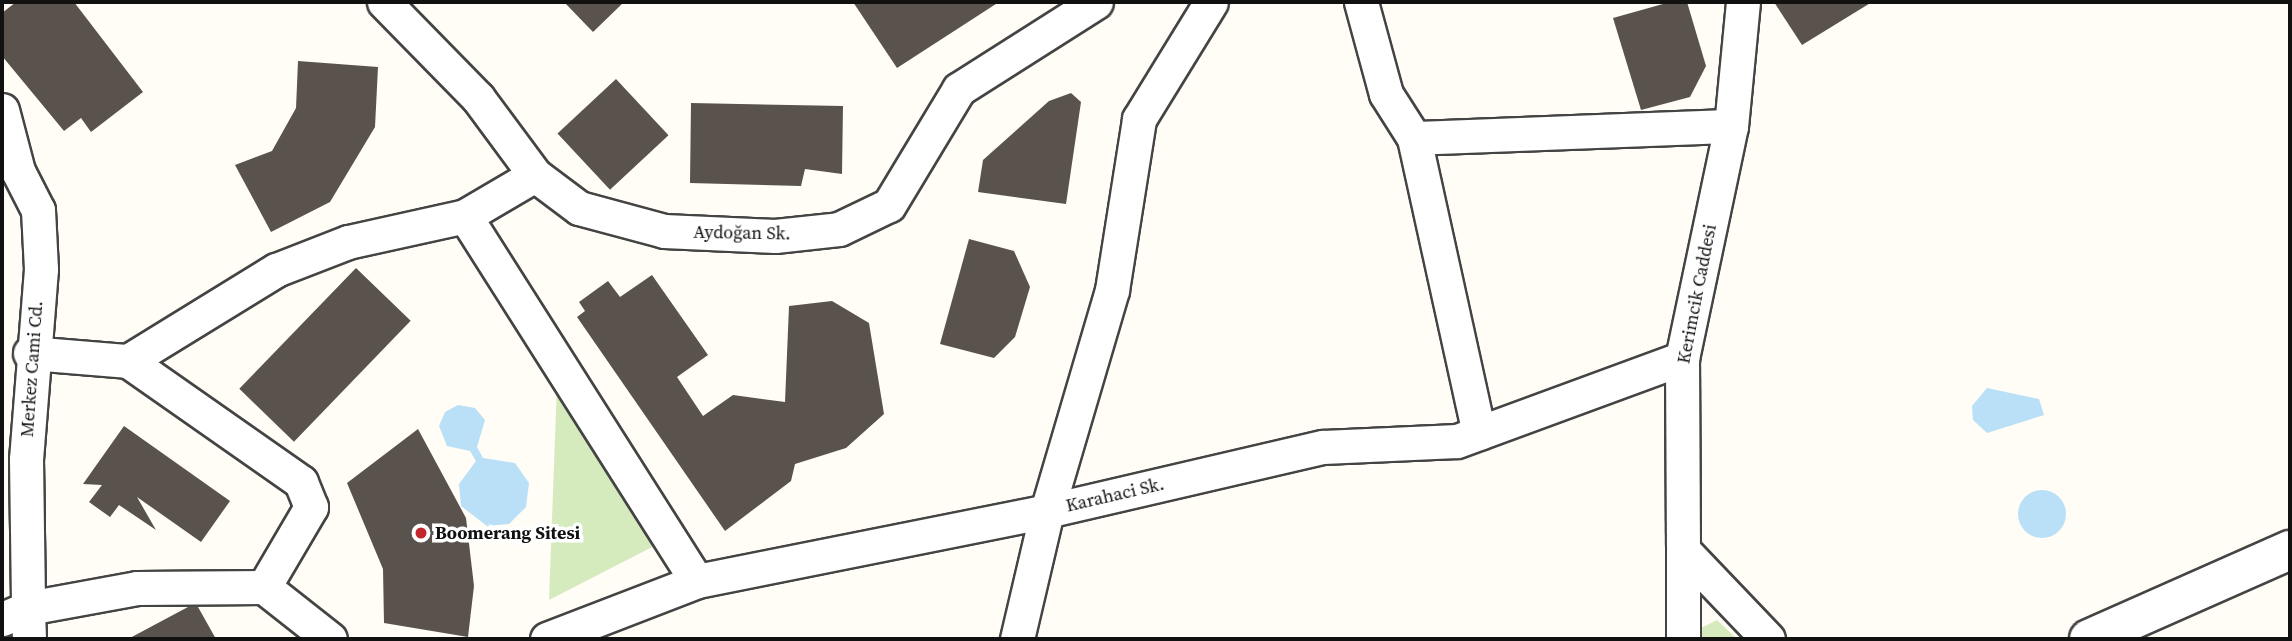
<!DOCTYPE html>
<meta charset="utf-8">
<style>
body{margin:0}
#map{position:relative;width:2292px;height:641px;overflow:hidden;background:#fffdf5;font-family:"Source Serif 4",serif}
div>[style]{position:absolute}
.green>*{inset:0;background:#d5ebbd}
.water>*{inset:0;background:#b9e0f7}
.round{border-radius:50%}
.building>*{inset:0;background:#5a524d;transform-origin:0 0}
.roads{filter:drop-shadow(2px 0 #444) drop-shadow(-2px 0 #444) drop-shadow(0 2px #444) drop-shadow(0 -2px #444)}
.minor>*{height:33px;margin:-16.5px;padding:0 16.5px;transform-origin:16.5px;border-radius:16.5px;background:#fff}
.tertiary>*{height:38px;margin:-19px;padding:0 19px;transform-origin:19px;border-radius:19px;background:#fff}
.dots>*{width:19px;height:19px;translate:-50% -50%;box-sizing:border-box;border:4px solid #fff;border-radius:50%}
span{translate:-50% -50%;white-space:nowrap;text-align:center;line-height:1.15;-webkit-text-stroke:7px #fff;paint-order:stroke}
.street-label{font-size:18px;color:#111}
.poi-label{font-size:18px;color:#111;font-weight:700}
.left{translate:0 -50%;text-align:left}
.frame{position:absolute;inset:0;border:4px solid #111;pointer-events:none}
</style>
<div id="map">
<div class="green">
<div style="clip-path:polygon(557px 384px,658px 544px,549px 600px)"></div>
<div style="clip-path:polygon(1717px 620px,1737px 639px,1700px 639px,1699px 629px)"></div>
</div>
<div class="water">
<div style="clip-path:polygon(1987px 388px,2039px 399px,2044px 415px,1987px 433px,1973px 420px,1972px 406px)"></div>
<div style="clip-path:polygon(458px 405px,475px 408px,485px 420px,477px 447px,483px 458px,515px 463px,529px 483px,526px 507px,509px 524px,487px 526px,461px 506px,459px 484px,476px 461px,470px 451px,447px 446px,439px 426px,445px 412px)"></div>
<div class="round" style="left:2018px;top:490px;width:48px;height:48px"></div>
</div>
<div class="building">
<div style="clip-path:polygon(16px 2px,74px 2px,143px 92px,91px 132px,81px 118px,64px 131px,2px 56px,2px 13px)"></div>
<div style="clip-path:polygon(564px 2px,624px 2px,593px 32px)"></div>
<div style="clip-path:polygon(853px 2px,999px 2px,897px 68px)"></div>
<div style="clip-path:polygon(1670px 2px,1687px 2px,1706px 66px,1690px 97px,1641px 110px,1613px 18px)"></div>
<div style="clip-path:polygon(1774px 2px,1872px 2px,1802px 45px)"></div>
<div style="clip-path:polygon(298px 61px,378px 67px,375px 127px,330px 202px,271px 232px,235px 165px,272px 151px,296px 108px)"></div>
<div style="left:616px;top:79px;width:77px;height:80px;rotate:47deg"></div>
<div style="clip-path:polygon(1071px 93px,1081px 102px,1066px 204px,978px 192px,983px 160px,1049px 101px)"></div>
<div style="clip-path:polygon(691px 103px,843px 106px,842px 174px,805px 169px,801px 186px,690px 183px)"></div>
<div style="clip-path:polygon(969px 239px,1014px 251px,1030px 287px,1015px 337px,994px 358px,940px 344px)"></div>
<div style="left:356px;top:268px;width:76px;height:168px;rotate:44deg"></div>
<div style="clip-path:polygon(652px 275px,708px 355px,677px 377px,703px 416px,733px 395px,785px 402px,789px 306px,832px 301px,869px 323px,884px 414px,846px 448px,795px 464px,791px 481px,725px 531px,577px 317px,585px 311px,579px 302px,608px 281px,620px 297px)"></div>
<div style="clip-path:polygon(124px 426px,230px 501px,201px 542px,137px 497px,156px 530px,119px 505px,110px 517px,89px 502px,102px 485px,83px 484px)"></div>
<div style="clip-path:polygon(418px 429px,466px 518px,474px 586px,468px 637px,384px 623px,383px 569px,347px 483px)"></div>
<div style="clip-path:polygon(188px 607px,198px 607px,216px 639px,128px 639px)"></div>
</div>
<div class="roads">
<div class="minor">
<div style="left:384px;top:2px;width:134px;rotate:45.6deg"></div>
<div style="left:478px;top:98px;width:96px;rotate:53.5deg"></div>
<div style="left:535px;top:175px;width:55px;rotate:36.9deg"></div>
<div style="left:579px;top:208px;width:88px;rotate:15.1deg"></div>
<div style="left:664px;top:231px;width:111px;rotate:2.6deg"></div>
<div style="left:775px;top:236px;width:64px;rotate:-6.2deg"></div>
<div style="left:839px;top:229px;width:55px;rotate:-25.6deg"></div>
<div style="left:889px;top:205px;width:135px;rotate:-58.9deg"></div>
<div style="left:959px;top:89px;width:162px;rotate:-32.4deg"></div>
<div style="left:1361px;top:2px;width:95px;rotate:74.8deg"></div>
<div style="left:1386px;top:94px;width:52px;rotate:57.5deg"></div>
<div style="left:1414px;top:138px;width:302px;rotate:77.6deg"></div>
<div style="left:1743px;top:2px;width:125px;rotate:95.5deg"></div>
<div style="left:1731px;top:126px;width:237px;rotate:101.9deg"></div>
<div style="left:1682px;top:358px;width:192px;rotate:89.7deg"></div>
<div style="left:1683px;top:550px;width:123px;rotate:46.3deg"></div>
<div style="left:2px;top:110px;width:63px;rotate:75.3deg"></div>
<div style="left:18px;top:171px;width:44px;rotate:62.9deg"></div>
<div style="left:38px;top:210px;width:59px;rotate:87.1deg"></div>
<div style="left:41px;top:269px;width:191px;rotate:94.5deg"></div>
<div style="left:26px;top:459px;width:149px;rotate:89.2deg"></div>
<div style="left:28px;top:608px;width:28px;rotate:157deg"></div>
<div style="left:1414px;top:138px;width:317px;rotate:-2.2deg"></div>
<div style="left:465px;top:216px;width:81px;rotate:-30.4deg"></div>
<div style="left:30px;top:353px;width:98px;rotate:4.7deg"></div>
<div style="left:1683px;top:550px;width:89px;rotate:90deg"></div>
<div style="left:29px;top:639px;width:31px;rotate:-92deg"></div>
<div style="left:28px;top:608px;width:111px;rotate:-10.4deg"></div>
<div style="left:137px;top:588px;width:127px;rotate:-0.5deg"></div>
<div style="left:330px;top:639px;width:84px;rotate:-141.8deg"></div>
<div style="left:264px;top:587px;width:93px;rotate:-59.6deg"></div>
<div style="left:311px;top:507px;width:27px;rotate:-112deg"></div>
<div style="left:301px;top:482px;width:211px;rotate:-145deg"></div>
<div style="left:128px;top:361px;width:174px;rotate:-31.6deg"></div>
<div style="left:276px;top:270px;width:77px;rotate:-21.3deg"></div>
<div style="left:348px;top:242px;width:120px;rotate:-12.5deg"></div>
<div style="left:465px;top:216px;width:432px;rotate:57.6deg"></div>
<div style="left:547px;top:639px;width:161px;rotate:-21.1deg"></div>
<div style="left:697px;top:581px;width:357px;rotate:-11.3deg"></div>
<div style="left:1047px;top:511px;width:283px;rotate:-13.1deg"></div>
<div style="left:1323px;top:447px;width:134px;rotate:-2.6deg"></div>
<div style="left:1457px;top:441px;width:240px;rotate:-20.2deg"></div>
<div style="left:1017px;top:639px;width:131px;rotate:-76.8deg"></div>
<div style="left:1047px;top:511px;width:230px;rotate:-73.6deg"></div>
<div style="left:1112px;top:290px;width:173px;rotate:-81deg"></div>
<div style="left:1139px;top:119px;width:137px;rotate:-58.4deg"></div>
</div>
<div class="tertiary">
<div style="left:2089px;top:639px;width:220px;rotate:-23.9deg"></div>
</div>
</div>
<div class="dots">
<div style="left:421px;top:533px;background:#c4262e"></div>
</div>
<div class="street-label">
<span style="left:742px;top:233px;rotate:1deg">Aydoğan Sk.</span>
<span style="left:1697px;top:294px;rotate:-79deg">Kerimcik Caddesi</span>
<span style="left:32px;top:369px;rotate:-86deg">Merkez Cami Cd.</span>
<span style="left:1115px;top:495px;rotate:-13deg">Karahaci Sk.</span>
</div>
<div class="poi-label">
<span class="left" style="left:435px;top:533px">Boomerang Sitesi</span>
</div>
<div class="frame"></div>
</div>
